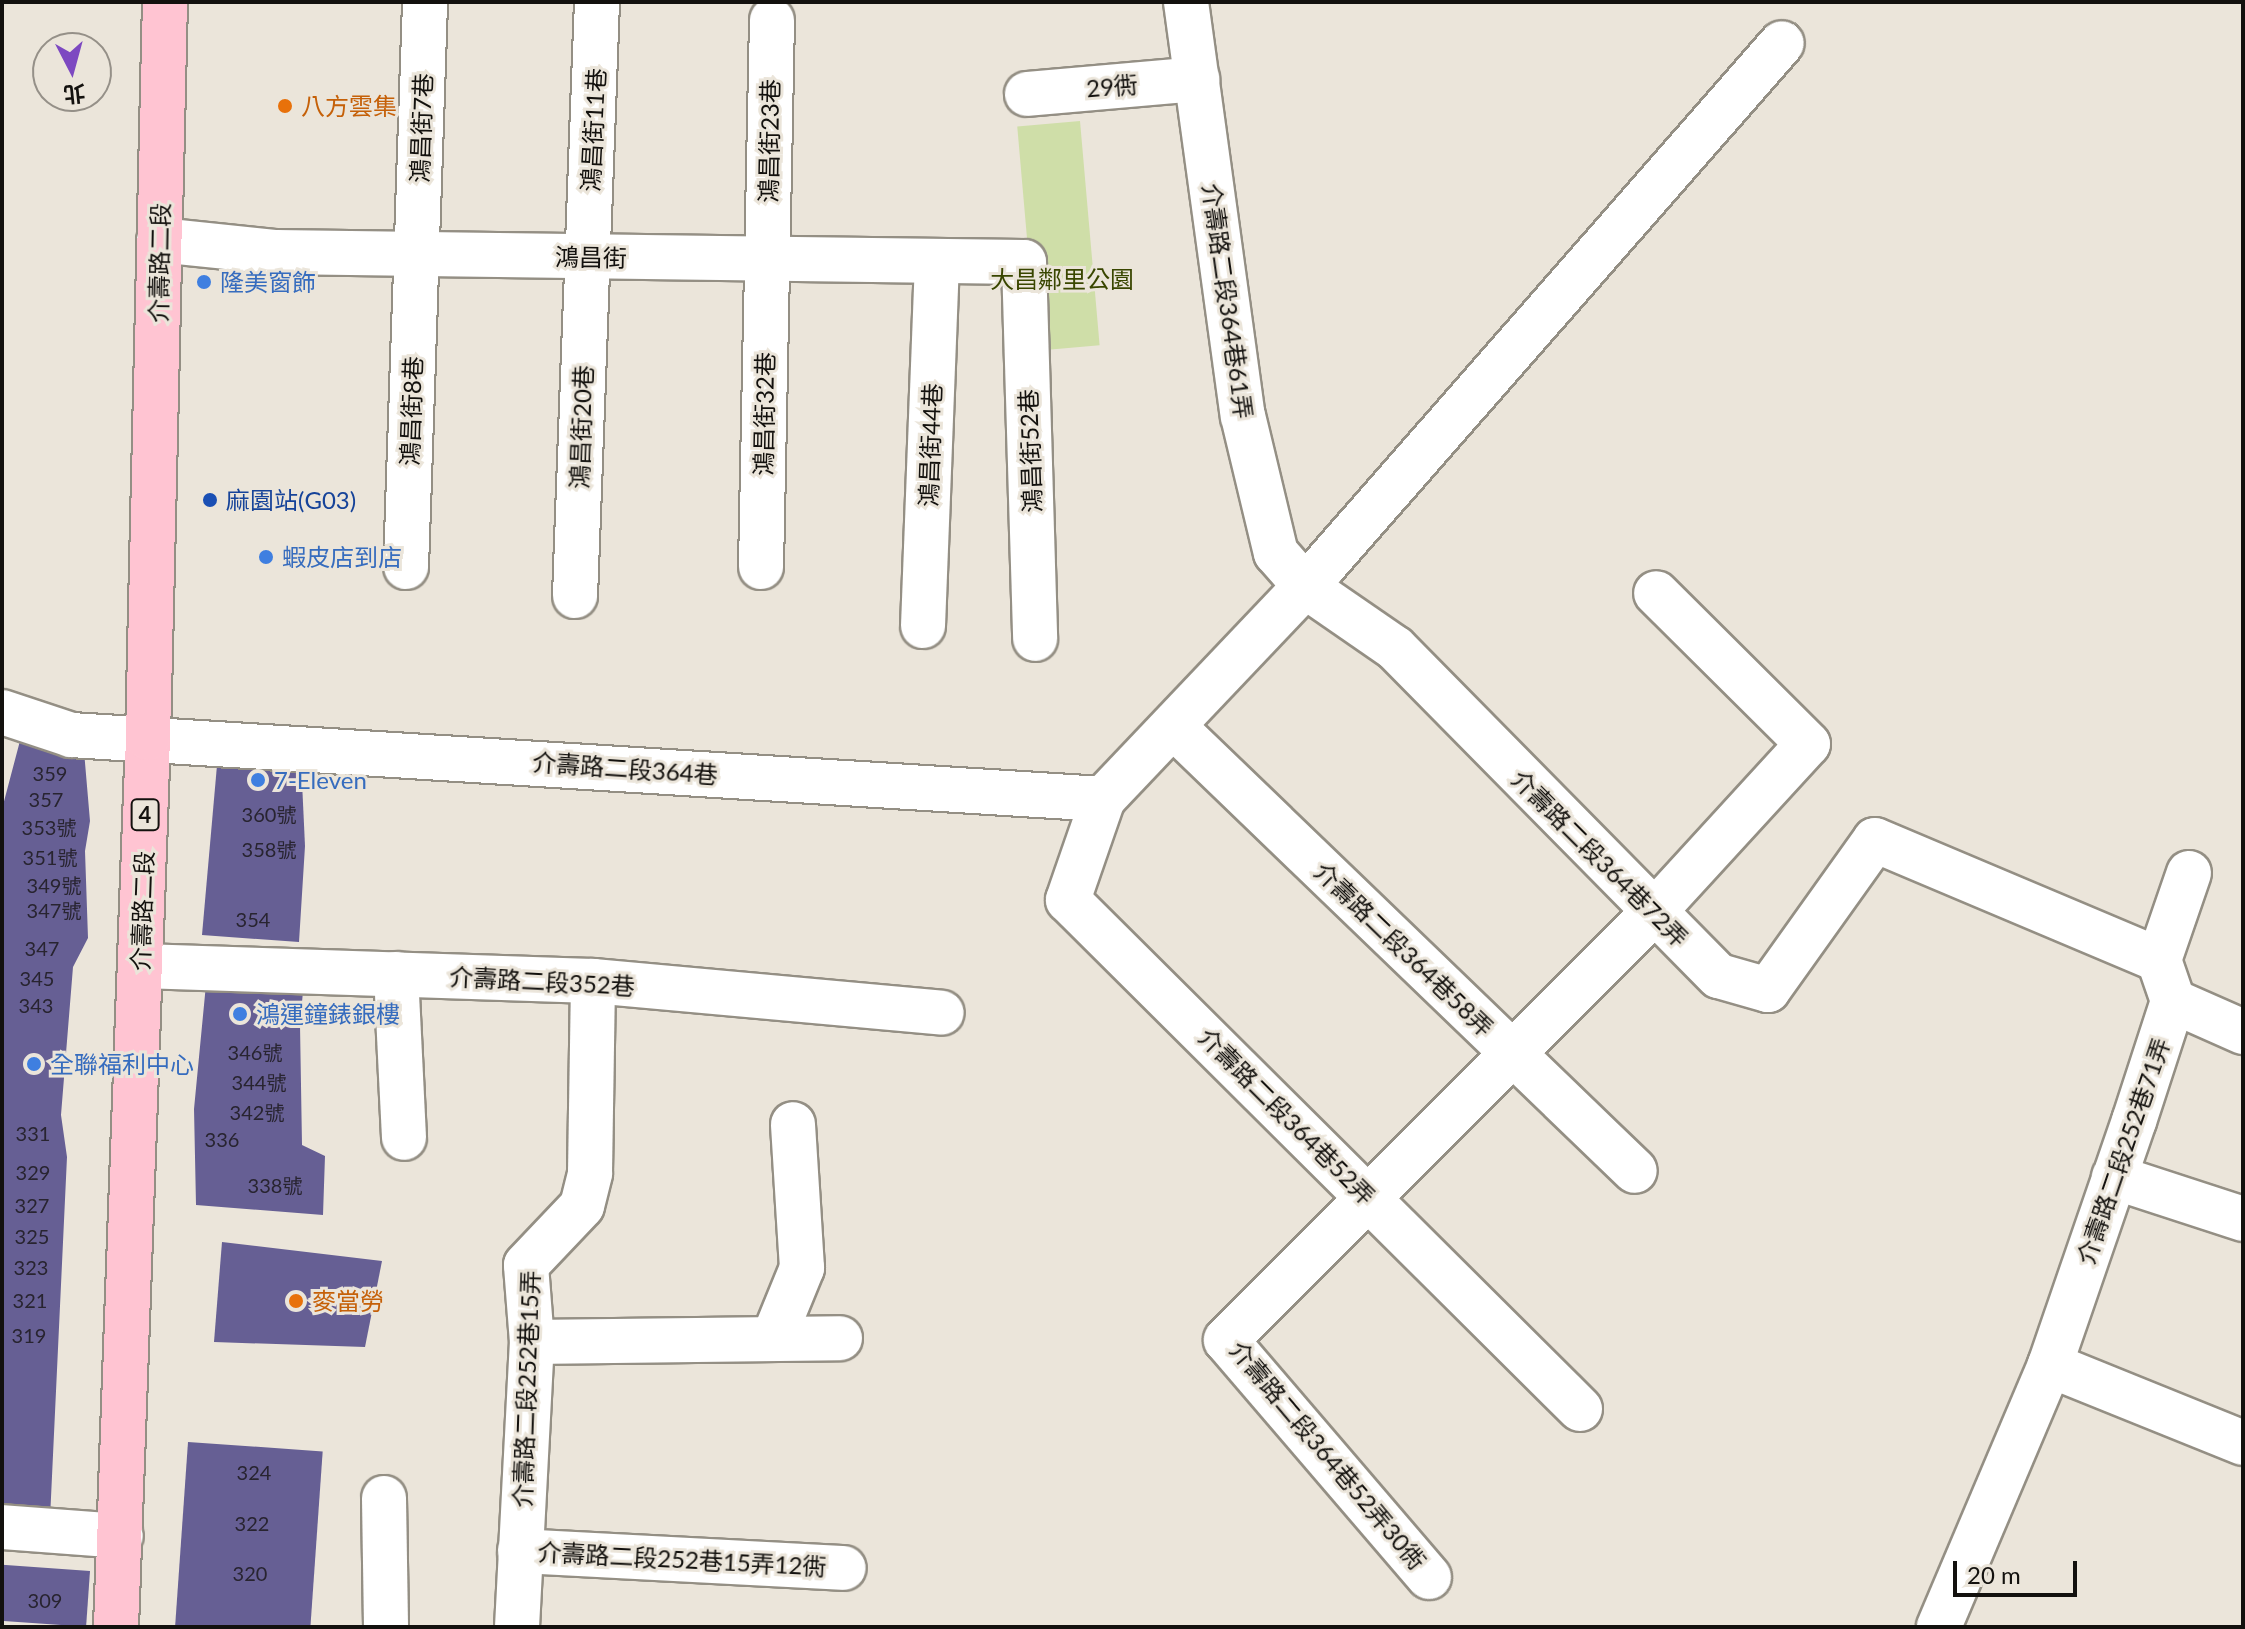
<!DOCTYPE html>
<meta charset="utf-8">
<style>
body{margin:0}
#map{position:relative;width:2245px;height:1629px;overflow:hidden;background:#ebe5da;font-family:Lato,"Noto Sans TC",sans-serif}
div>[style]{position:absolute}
.green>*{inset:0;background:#cfdea8;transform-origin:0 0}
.building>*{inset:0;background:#665f94;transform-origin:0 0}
.roads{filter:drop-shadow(2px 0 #948f84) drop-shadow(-2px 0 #948f84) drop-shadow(0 2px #948f84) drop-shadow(0 -2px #948f84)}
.minor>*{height:44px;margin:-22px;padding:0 22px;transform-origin:22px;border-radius:22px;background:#fff}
.major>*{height:44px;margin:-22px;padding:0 22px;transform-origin:22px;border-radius:22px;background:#ffc4d2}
.dots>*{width:22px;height:22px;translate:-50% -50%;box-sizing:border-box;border:4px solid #ebe5da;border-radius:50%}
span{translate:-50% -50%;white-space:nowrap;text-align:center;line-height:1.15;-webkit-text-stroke:6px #ebe5da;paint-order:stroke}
.number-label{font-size:20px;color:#282430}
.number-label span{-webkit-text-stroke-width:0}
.shield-label span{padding:2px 6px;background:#ebe5da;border:2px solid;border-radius:6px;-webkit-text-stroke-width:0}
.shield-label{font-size:22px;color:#13110e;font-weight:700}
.street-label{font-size:24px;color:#13110e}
.food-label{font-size:24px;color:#c56008}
.left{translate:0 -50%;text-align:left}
.park-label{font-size:24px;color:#394600}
.shop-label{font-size:24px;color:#366cbe}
.transit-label{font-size:24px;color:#164399}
.frame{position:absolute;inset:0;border:4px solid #13110e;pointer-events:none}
.north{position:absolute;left:32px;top:32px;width:80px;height:80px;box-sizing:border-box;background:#ebe5da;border:2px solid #959088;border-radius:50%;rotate:174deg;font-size:22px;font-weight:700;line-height:32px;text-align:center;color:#13110e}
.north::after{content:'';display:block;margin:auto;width:28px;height:36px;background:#7d49c1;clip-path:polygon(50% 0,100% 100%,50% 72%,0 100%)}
.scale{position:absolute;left:1953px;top:1561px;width:124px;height:36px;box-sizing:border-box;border:4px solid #13110e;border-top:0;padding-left:10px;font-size:24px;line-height:28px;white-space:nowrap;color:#13110e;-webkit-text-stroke:6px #ebe5da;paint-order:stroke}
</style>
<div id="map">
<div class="green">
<div style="left:1080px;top:121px;width:225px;height:63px;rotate:85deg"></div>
</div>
<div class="building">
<div style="clip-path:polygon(21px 737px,84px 751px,90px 821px,85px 851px,88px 938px,73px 967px,61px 1115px,67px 1157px,50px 1519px,2px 1517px,2px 809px)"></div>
<div style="clip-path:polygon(218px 754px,301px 760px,305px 846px,299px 942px,202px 935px)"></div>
<div style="clip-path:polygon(207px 974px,304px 980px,300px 1025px,302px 1145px,325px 1156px,323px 1215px,196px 1205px,194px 1109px)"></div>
<div style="clip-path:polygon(222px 1242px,382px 1261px,365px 1347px,214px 1342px)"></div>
<div style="left:188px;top:1442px;width:135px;height:185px;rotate:4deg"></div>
<div style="left:90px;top:1571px;width:56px;height:88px;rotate:94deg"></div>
</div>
<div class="roads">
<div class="minor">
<div style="left:1186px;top:2px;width:418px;rotate:82.2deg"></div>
<div style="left:1243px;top:416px;width:141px;rotate:76.5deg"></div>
<div style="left:1276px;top:553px;width:44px;rotate:48.7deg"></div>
<div style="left:1305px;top:586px;width:109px;rotate:34.6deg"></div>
<div style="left:1395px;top:648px;width:461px;rotate:45.4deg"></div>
<div style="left:1719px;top:976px;width:51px;rotate:15.9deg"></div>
<div style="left:1768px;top:990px;width:184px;rotate:-54.5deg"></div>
<div style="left:1875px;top:840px;width:308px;rotate:22.9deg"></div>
<div style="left:2159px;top:960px;width:43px;rotate:71.1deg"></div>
<div style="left:2173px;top:1001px;width:126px;rotate:108deg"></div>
<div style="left:2134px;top:1121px;width:258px;rotate:109deg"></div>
<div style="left:2050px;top:1365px;width:285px;rotate:113deg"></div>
<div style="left:1027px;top:94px;width:171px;rotate:-5deg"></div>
<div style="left:159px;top:240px;width:118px;rotate:5.9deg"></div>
<div style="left:276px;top:252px;width:748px;rotate:0.77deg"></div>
<div style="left:1024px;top:262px;width:377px;rotate:88.3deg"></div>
<div style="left:406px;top:567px;width:565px;rotate:-88.07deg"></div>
<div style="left:761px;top:567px;width:547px;rotate:-88.85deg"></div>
<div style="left:575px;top:596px;width:594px;rotate:-87.88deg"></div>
<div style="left:923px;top:626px;width:362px;rotate:-87.8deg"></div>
<div style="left:2px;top:712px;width:73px;rotate:18.4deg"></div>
<div style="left:71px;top:735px;width:1034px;rotate:3.55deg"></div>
<div style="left:1173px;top:726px;width:641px;rotate:43.93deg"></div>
<div style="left:2159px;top:960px;width:92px;rotate:-71deg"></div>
<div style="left:141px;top:966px;width:452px;rotate:1.9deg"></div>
<div style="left:593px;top:981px;width:350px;rotate:5.2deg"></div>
<div style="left:396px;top:974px;width:164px;rotate:87.2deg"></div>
<div style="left:2173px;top:1001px;width:77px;rotate:23.9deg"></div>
<div style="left:2114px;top:1177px;width:136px;rotate:18deg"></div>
<div style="left:773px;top:1339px;width:77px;rotate:-67.8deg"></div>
<div style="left:802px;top:1268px;width:144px;rotate:-93.6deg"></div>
<div style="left:532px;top:1342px;width:308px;rotate:-0.7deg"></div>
<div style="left:2050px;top:1365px;width:208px;rotate:22deg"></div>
<div style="left:1580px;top:1409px;width:722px;rotate:-135.17deg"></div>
<div style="left:1068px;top:900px;width:107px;rotate:-70.9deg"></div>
<div style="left:1103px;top:799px;width:317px;rotate:-46.5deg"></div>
<div style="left:1321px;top:569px;width:699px;rotate:-48.77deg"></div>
<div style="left:384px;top:1498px;width:129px;rotate:89.1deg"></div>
<div style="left:2px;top:1527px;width:119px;rotate:4.3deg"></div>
<div style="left:520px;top:1551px;width:324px;rotate:3deg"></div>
<div style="left:1429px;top:1577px;width:312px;rotate:-130.6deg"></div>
<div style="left:1226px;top:1340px;width:604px;rotate:-45deg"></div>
<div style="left:1653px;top:913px;width:229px;rotate:-47.5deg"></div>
<div style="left:1808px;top:744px;width:214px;rotate:-135.2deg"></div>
<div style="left:517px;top:1627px;width:285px;rotate:-87deg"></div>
<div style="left:532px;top:1342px;width:77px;rotate:-94.5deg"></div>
<div style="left:526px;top:1265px;width:81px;rotate:-46.5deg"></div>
<div style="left:582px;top:1206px;width:34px;rotate:-76deg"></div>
<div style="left:590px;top:1173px;width:192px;rotate:-89.1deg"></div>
</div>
<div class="major">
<div style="left:116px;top:1627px;width:890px;rotate:-87.94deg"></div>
<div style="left:148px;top:738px;width:736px;rotate:-88.68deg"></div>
</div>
</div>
<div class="dots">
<div style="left:285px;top:106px;background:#e8710a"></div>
<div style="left:204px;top:282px;background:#3f7fe0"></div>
<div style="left:210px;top:500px;background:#1a4fb4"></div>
<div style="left:266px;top:557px;background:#3f7fe0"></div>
<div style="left:258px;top:780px;background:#3f7fe0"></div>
<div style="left:240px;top:1014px;background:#3f7fe0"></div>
<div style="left:34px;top:1064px;background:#3f7fe0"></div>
<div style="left:296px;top:1301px;background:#e8710a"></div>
</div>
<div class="number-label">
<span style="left:50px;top:773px">359</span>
<span style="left:46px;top:799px">357</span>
<span style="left:269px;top:814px">360號</span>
<span style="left:49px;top:827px">353號</span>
<span style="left:269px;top:849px">358號</span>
<span style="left:50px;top:857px">351號</span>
<span style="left:54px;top:885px">349號</span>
<span style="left:54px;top:910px">347號</span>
<span style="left:253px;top:919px">354</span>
<span style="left:42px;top:948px">347</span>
<span style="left:37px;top:978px">345</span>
<span style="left:36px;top:1005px">343</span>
<span style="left:255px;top:1052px">346號</span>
<span style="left:259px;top:1082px">344號</span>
<span style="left:257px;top:1112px">342號</span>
<span style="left:33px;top:1133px">331</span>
<span style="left:222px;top:1139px">336</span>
<span style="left:33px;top:1172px">329</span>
<span style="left:275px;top:1185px">338號</span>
<span style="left:32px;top:1205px">327</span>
<span style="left:32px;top:1236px">325</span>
<span style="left:31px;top:1267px">323</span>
<span style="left:30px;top:1300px">321</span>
<span style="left:29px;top:1335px">319</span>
<span style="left:254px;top:1472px">324</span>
<span style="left:252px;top:1523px">322</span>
<span style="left:250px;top:1573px">320</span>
<span style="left:45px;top:1600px">309</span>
</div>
<div class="shield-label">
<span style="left:145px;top:815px">4</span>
</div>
<div class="street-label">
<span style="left:1112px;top:86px;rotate:-5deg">29衖</span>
<span style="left:421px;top:128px;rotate:-88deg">鴻昌街7巷</span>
<span style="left:593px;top:130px;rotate:-87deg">鴻昌街11巷</span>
<span style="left:769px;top:141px;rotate:-89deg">鴻昌街23巷</span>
<span style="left:591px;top:257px;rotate:1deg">鴻昌街</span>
<span style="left:159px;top:263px;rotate:-89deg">介壽路二段</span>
<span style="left:1228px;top:301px;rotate:82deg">介壽路二段364巷61弄</span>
<span style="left:411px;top:411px;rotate:-88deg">鴻昌街8巷</span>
<span style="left:764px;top:414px;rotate:-89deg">鴻昌街32巷</span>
<span style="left:581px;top:427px;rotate:-88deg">鴻昌街20巷</span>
<span style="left:930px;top:445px;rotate:-88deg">鴻昌街44巷</span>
<span style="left:1030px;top:451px;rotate:-92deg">鴻昌街52巷</span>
<span style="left:625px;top:768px;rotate:4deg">介壽路二段364巷</span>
<span style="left:1600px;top:858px;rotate:45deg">介壽路二段364巷72弄</span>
<span style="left:142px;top:911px;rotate:-88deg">介壽路二段</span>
<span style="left:1404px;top:949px;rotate:44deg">介壽路二段364巷58弄</span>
<span style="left:542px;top:981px;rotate:3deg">介壽路二段352巷</span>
<span style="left:1287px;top:1116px;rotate:45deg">介壽路二段364巷52弄</span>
<span style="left:2123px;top:1151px;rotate:-71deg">介壽路二段252巷71弄</span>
<span style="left:526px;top:1389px;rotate:-88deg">介壽路二段252巷15弄</span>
<span style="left:1328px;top:1455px;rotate:50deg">介壽路二段364巷52弄30衖</span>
<span style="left:682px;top:1559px;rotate:3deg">介壽路二段252巷15弄12衖</span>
</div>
<div class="food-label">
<span class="left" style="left:301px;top:106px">八方雲集</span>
<span class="left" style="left:312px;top:1301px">麥當勞</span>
</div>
<div class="park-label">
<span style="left:1062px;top:279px">大昌鄰里公園</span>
</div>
<div class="shop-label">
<span class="left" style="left:220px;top:282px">隆美窗飾</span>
<span class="left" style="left:282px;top:557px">蝦皮店到店</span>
<span class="left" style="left:274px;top:780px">7-Eleven</span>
<span class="left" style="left:256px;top:1014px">鴻運鐘錶銀樓</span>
<span class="left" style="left:50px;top:1064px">全聯福利中心</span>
</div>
<div class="transit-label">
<span class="left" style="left:226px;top:500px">麻園站(G03)</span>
</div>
<div class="frame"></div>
<div class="north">北</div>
<div class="scale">20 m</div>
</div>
